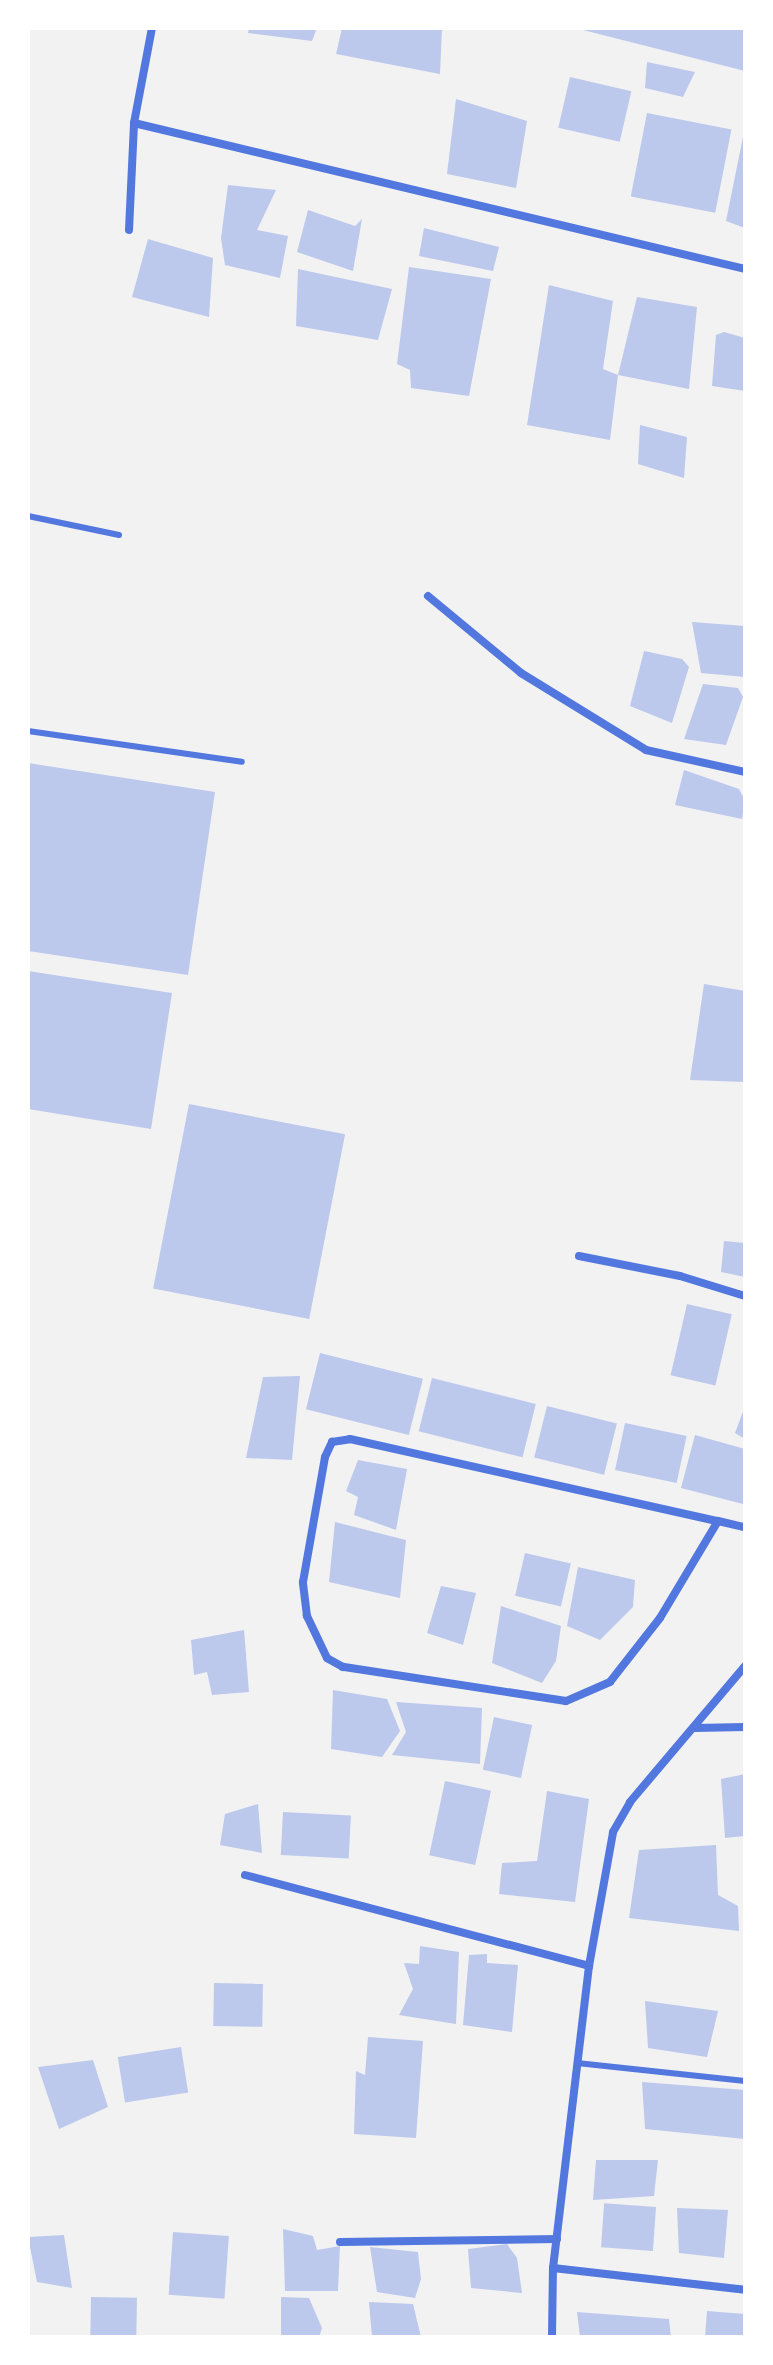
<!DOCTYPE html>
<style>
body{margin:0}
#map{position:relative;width:773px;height:2365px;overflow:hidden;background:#f2f2f2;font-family:"Alegreya Sans",sans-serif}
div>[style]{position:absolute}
.building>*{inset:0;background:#bdc9ec;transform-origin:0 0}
.service>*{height:6px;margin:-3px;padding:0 3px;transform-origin:3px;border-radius:3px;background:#5277de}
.minor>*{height:8px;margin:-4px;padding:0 4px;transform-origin:4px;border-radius:4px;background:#5277de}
span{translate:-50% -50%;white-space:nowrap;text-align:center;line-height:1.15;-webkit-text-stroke:7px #fff;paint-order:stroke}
.frame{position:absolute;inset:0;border:30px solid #fff;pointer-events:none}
</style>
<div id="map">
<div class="building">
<div style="clip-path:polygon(249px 28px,317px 28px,312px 41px,248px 33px)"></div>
<div style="clip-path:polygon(342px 28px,442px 28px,440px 74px,336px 54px)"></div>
<div style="clip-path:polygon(579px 28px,745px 28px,745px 71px,579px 29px)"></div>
<div style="clip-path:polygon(647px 62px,695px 72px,683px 97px,645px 88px)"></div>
<div style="left:570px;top:77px;width:63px;height:52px;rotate:13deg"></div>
<div style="clip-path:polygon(456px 99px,527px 121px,516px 188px,447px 174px)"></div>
<div style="left:647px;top:113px;width:86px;height:85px;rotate:11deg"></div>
<div style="clip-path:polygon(745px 127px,745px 228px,726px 221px)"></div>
<div style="clip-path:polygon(228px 185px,276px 190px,257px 230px,288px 236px,280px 278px,225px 265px,221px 238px)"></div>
<div style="clip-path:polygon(308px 210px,355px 226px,362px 219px,353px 271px,297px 252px)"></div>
<div style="clip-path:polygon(424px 228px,499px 247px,493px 271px,419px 256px)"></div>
<div style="clip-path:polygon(148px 239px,213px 258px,209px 317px,132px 297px)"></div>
<div style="clip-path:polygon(409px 267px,491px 279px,469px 396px,411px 388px,410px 370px,397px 364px)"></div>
<div style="clip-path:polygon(298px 269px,392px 289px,378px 340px,296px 326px)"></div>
<div style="clip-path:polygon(549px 285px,613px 301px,603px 369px,618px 375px,637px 297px,697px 307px,689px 389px,618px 375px,610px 440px,527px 425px)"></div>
<div style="clip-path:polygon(724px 332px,745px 338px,745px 391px,712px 386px,716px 335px)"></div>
<div style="clip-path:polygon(640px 425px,687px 437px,684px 478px,638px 464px)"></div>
<div style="clip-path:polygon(692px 622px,745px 626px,745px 677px,701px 673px)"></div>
<div style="clip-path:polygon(644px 651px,682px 659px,689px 667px,672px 723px,630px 706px)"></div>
<div style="clip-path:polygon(703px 684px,738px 688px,743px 697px,726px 745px,684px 739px)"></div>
<div style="clip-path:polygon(28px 763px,215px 792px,188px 975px,28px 951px)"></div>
<div style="clip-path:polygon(684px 770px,739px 789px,745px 801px,742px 819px,675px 805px)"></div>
<div style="clip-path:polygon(28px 971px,172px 993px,151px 1129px,28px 1109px)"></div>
<div style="clip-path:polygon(704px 984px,745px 991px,745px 1082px,690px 1080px)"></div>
<div style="left:189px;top:1104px;width:159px;height:188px;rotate:11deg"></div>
<div style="clip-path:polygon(724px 1241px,745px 1243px,745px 1277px,721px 1272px)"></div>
<div style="left:687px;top:1304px;width:46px;height:73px;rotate:13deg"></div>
<div style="left:320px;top:1353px;width:106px;height:58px;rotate:14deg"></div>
<div style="clip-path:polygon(300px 1376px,292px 1460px,246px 1458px,263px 1377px)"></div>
<div style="left:432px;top:1378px;width:107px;height:55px;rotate:14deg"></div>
<div style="left:547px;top:1406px;width:72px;height:53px;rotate:14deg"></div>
<div style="clip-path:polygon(745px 1406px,745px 1439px,735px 1433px)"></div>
<div style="left:625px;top:1423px;width:63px;height:48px;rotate:12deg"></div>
<div style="clip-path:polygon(695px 1435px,745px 1449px,743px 1504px,681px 1488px)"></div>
<div style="clip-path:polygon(358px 1460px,407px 1469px,396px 1530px,354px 1515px,358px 1497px,346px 1491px)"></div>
<div style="clip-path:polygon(335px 1522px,406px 1540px,400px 1598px,329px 1582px)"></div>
<div style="left:525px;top:1553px;width:47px;height:44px;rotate:13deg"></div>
<div style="clip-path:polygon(578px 1567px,635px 1580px,633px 1607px,600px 1640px,567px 1626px)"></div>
<div style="clip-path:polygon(441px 1586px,476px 1593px,463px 1645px,427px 1633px)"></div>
<div style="clip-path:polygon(501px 1606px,561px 1626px,556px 1661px,542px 1683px,492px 1663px)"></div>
<div style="clip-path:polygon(244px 1630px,249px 1692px,212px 1695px,207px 1672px,194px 1675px,191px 1640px)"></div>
<div style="clip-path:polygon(333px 1690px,387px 1699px,400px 1731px,382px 1757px,331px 1749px)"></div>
<div style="clip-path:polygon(396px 1702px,482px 1708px,480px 1764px,392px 1755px,406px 1732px)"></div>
<div style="left:494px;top:1717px;width:39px;height:54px;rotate:12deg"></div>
<div style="clip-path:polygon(745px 1774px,745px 1836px,725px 1838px,721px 1779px)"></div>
<div style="left:445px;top:1781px;width:47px;height:76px;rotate:12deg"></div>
<div style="clip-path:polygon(547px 1791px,589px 1799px,575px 1902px,499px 1894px,502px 1863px,537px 1861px)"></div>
<div style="clip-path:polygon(258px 1804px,262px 1853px,220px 1845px,225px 1814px)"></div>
<div style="left:283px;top:1812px;width:68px;height:43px;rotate:3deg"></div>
<div style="clip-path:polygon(716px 1845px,718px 1895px,738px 1906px,739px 1931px,629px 1918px,639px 1850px)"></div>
<div style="clip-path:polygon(420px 1946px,459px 1952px,456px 2024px,399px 2015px,413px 1989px,404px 1963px,419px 1964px)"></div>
<div style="clip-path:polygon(487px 1954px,487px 1963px,518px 1965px,512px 2032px,463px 2025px,469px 1955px)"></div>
<div style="left:214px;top:1983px;width:49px;height:43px;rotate:1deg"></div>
<div style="clip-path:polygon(645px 2001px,718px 2011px,707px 2057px,648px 2048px)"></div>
<div style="clip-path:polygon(368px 2037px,423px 2041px,416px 2138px,354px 2134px,356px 2071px,365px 2075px)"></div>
<div style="left:181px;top:2047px;width:46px;height:64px;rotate:81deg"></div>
<div style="clip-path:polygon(93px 2060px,108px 2107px,59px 2129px,38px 2067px)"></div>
<div style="clip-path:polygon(642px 2082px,745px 2090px,745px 2139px,645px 2129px)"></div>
<div style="clip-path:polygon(596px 2160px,658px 2160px,654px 2196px,593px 2200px)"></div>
<div style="left:656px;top:2207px;width:44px;height:52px;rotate:94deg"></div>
<div style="clip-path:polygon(677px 2208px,728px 2210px,724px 2258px,679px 2253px)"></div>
<div style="clip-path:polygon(283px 2229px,313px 2236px,317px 2250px,340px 2246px,338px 2291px,285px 2291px)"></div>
<div style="left:173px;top:2232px;width:56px;height:63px;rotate:4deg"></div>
<div style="clip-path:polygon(64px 2235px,72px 2288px,37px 2282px,28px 2237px)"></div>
<div style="clip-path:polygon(507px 2244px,517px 2258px,522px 2293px,471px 2288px,468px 2249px)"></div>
<div style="clip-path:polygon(370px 2247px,418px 2252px,421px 2279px,415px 2298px,377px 2292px)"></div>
<div style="left:91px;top:2297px;width:46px;height:40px;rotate:1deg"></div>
<div style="clip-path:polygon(281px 2297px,309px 2298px,322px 2328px,319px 2337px,281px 2337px)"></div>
<div style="clip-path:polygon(369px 2302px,413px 2304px,421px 2337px,372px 2337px)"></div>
<div style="clip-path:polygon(707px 2311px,745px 2314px,745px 2337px,705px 2337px)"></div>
<div style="clip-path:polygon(577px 2312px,669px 2319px,671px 2337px,580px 2337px)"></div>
</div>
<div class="service">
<div style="left:28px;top:516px;width:93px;rotate:11.8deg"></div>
<div style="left:28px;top:731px;width:216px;rotate:8.2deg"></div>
<div style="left:577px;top:2063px;width:169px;rotate:6.1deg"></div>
</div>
<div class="minor">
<div style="left:134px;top:123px;width:628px;rotate:13.44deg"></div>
<div style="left:129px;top:230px;width:107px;rotate:-87.3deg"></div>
<div style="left:134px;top:123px;width:97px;rotate:-79.3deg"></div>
<div style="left:428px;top:596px;width:121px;rotate:39.6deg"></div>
<div style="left:521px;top:673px;width:147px;rotate:31.6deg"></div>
<div style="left:646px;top:750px;width:101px;rotate:12.5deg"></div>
<div style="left:579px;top:1256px;width:103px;rotate:11.2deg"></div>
<div style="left:680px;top:1276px;width:68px;rotate:17.1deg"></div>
<div style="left:718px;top:1521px;width:113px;rotate:120.9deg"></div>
<div style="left:660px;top:1618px;width:81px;rotate:128deg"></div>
<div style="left:610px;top:1682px;width:48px;rotate:156.6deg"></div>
<div style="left:566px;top:1701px;width:226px;rotate:-171.3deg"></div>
<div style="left:343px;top:1667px;width:18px;rotate:-151deg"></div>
<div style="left:327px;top:1658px;width:47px;rotate:-115.5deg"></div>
<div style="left:307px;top:1616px;width:34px;rotate:-97deg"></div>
<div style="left:303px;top:1582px;width:127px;rotate:-80deg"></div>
<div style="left:325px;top:1457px;width:17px;rotate:-65deg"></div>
<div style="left:332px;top:1442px;width:18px;rotate:-9deg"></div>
<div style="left:350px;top:1439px;width:377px;rotate:12.6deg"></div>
<div style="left:718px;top:1521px;width:28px;rotate:13deg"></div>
<div style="left:695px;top:1728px;width:50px;rotate:-1.1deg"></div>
<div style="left:245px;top:1875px;width:356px;rotate:14.8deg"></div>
<div style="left:340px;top:2242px;width:217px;rotate:-0.8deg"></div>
<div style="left:553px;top:2268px;width:193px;rotate:6.5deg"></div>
<div style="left:552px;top:2337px;width:69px;rotate:-89.2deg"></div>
<div style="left:553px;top:2268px;width:304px;rotate:-83.2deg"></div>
<div style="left:589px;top:1966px;width:136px;rotate:-79.8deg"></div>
<div style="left:613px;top:1832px;width:34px;rotate:-60deg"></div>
<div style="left:630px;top:1802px;width:178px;rotate:-49.8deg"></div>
</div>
<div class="frame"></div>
</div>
